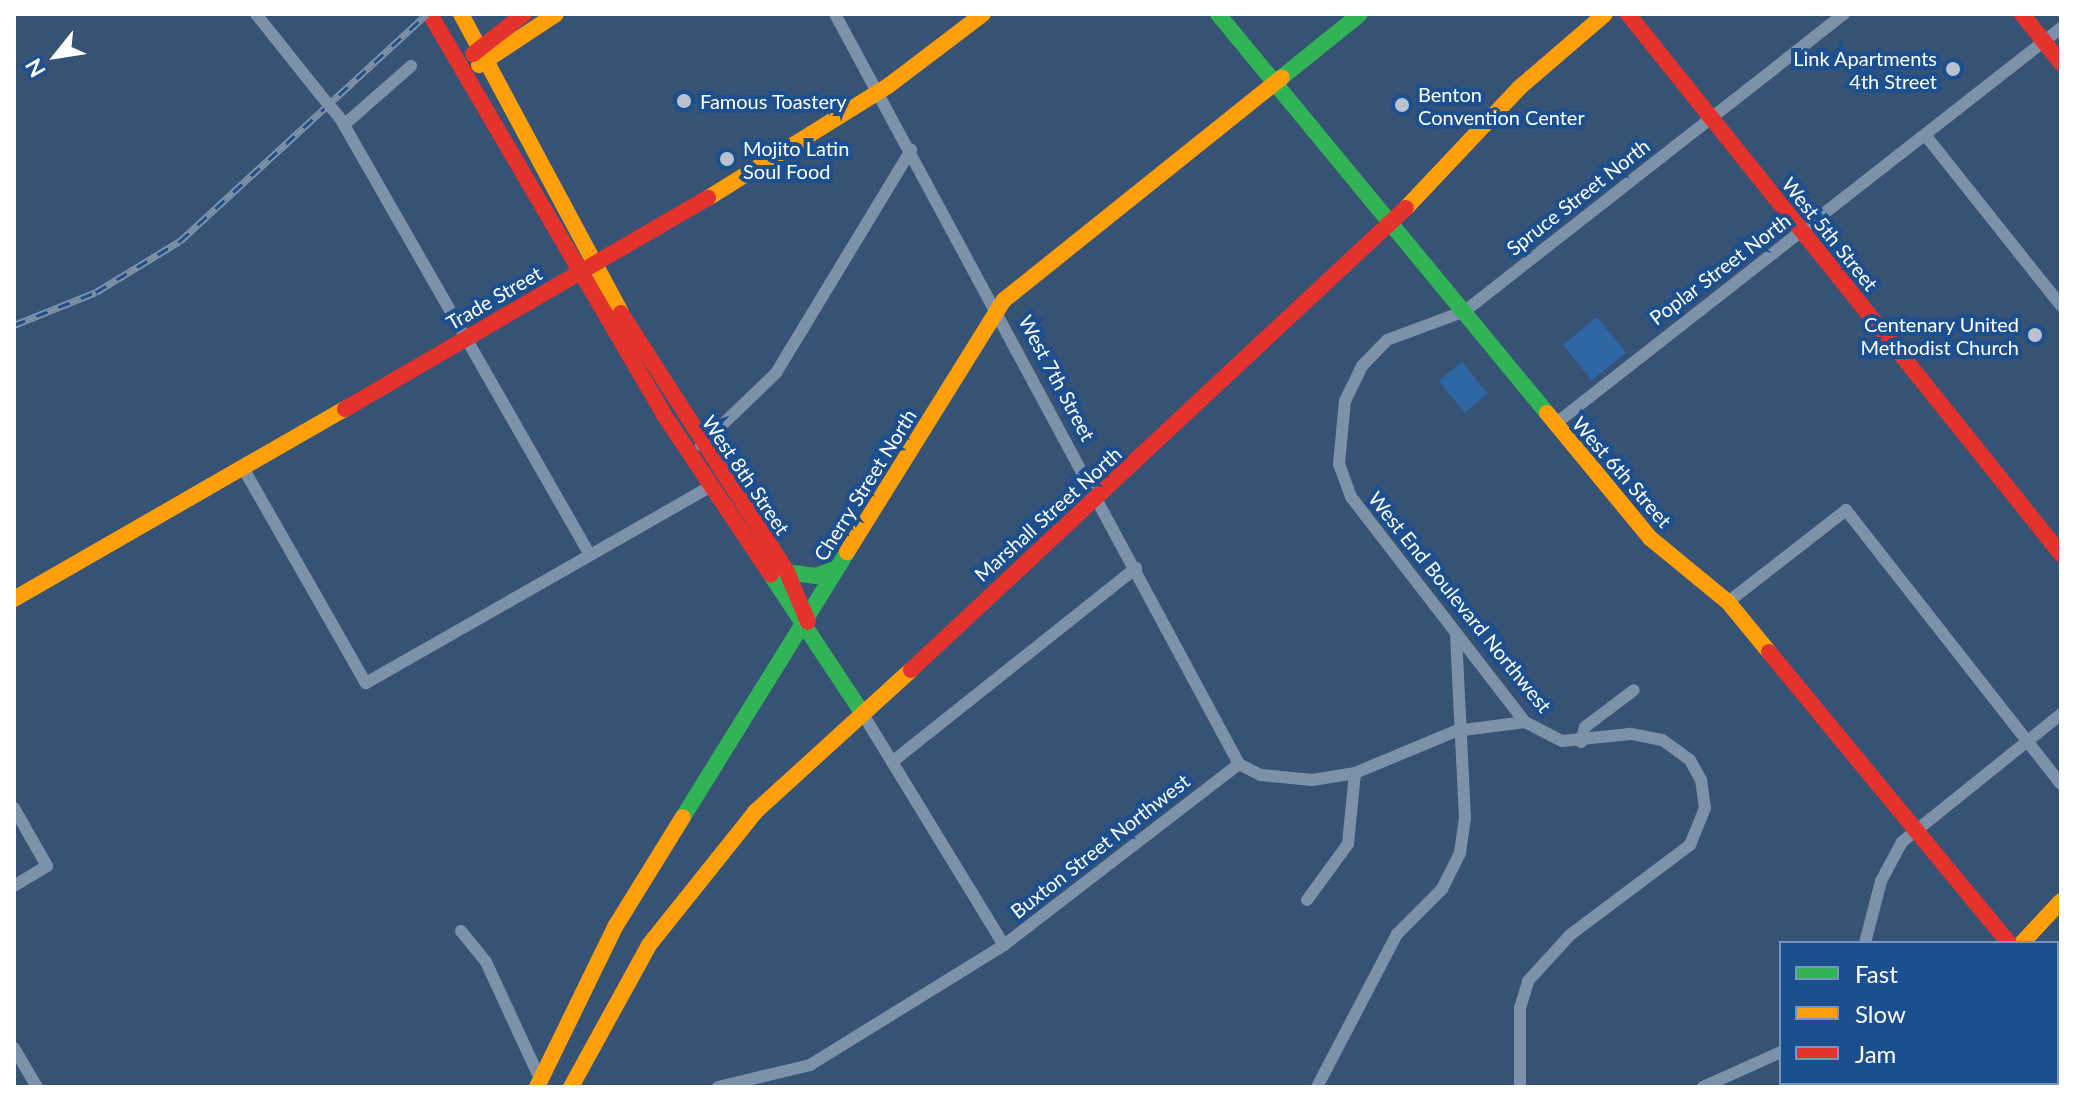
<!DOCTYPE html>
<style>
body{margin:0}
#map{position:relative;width:2075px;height:1101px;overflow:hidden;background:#365274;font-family:Lato,sans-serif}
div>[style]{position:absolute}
.green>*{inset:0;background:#2f66a5;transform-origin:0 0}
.street>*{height:12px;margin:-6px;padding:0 6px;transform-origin:6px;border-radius:6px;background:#7d92a8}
.fast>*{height:16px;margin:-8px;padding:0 8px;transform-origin:8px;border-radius:8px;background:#30b455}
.slow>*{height:16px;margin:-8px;padding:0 8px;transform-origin:8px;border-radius:8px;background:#ff9f0a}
.jam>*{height:16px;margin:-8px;padding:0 8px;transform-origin:8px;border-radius:8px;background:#e5322d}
.rail>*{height:7px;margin-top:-3.5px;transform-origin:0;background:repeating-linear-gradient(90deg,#1b4f8f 0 12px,#7e92a7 0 24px);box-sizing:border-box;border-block:2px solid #7e92a7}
.street-bridge>*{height:12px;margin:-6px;padding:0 6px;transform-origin:6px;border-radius:6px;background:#7d92a8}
.dots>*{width:22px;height:22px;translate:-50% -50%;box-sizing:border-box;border:4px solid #1b4f8f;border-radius:50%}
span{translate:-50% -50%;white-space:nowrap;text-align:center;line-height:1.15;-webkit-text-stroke:8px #1b4f8f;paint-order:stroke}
.poi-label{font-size:20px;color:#fff}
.right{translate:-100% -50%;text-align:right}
.left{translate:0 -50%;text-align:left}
.street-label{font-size:20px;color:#fff}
.frame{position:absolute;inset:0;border:16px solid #fff;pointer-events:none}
.legend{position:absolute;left:1779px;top:941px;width:280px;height:144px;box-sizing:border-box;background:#1b4f8f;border:2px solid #7695bc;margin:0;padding:10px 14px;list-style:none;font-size:24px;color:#fff}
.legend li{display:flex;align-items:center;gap:16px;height:40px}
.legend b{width:40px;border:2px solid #7695bc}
.north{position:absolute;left:16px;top:16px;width:80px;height:80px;-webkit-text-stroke:6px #1b4f8f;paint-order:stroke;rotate:240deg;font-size:22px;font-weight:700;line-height:32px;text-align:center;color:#fff}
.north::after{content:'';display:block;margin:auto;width:28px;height:36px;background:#fff;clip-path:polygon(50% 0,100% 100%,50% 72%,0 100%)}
</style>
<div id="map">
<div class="green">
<div style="left:1597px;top:317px;width:46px;height:44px;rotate:51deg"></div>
<div style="left:1462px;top:362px;width:41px;height:30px;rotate:51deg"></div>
</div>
<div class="street">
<div style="left:256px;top:14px;width:101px;rotate:51.4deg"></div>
<div style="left:835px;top:14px;width:852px;rotate:61.69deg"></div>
<div style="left:340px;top:118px;width:503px;rotate:60.23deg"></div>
<div style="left:345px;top:124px;width:88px;rotate:-41.3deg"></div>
<div style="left:1926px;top:136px;width:217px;rotate:51.5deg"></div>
<div style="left:1555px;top:424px;width:643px;rotate:-38.05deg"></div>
<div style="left:701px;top:445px;width:104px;rotate:-43.8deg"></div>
<div style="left:776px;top:373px;width:261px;rotate:-58.8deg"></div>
<div style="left:242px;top:466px;width:250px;rotate:60.3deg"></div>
<div style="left:366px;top:683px;width:397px;rotate:-29.7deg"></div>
<div style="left:1728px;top:602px;width:150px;rotate:-37.9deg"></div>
<div style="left:1846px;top:510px;width:348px;rotate:51.9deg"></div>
<div style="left:861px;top:711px;width:274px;rotate:58.6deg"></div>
<div style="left:1581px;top:742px;width:16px;rotate:-75deg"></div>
<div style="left:1585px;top:727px;width:61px;rotate:-37.1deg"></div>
<div style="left:892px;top:762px;width:312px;rotate:-38.5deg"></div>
<div style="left:1239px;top:764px;width:25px;rotate:27deg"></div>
<div style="left:1261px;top:775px;width:51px;rotate:5.6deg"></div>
<div style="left:1312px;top:780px;width:44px;rotate:-9.2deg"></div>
<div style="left:1355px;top:773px;width:109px;rotate:-22.6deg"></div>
<div style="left:1456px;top:731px;width:70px;rotate:-7.4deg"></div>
<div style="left:14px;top:808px;width:67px;rotate:60.4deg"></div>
<div style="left:47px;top:866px;width:39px;rotate:149deg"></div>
<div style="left:1307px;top:900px;width:69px;rotate:-53.8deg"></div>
<div style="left:1348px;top:844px;width:71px;rotate:-84.4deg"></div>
<div style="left:461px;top:931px;width:40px;rotate:51deg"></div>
<div style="left:486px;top:962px;width:129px;rotate:65.2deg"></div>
<div style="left:1865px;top:943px;width:64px;rotate:-75.5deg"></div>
<div style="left:1881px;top:881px;width:44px;rotate:-61.7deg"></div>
<div style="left:1902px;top:842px;width:204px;rotate:-38.8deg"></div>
<div style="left:2057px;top:1001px;width:6px;rotate:51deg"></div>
<div style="left:14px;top:1048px;width:45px;rotate:59.5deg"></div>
<div style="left:718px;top:1087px;width:95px;rotate:-13.4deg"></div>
<div style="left:810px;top:1065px;width:228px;rotate:-31.7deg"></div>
<div style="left:1004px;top:945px;width:297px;rotate:-37.6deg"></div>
<div style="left:1317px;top:1087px;width:173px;rotate:-62.4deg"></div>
<div style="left:1397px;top:934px;width:64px;rotate:-45deg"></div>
<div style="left:1442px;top:889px;width:40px;rotate:-63.4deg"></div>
<div style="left:1460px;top:853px;width:34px;rotate:-82deg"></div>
<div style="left:1465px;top:819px;width:184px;rotate:-92.8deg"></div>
<div style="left:1520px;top:1087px;width:79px;rotate:-90deg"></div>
<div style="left:1520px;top:1008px;width:28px;rotate:-73deg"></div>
<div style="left:1528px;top:981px;width:62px;rotate:-47.6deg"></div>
<div style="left:1570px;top:935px;width:150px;rotate:-36.9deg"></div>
<div style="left:1690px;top:845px;width:40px;rotate:-68deg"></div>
<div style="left:1705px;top:808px;width:28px;rotate:-98deg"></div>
<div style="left:1701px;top:780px;width:23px;rotate:-119deg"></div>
<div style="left:1690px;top:760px;width:34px;rotate:-144deg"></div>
<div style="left:1662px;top:740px;width:33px;rotate:-169deg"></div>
<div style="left:1630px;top:734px;width:68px;rotate:174.1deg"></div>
<div style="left:1562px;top:741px;width:42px;rotate:-152.8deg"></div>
<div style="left:1525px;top:722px;width:284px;rotate:-127.7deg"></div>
<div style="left:1351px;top:497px;width:35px;rotate:-110deg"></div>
<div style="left:1339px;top:464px;width:63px;rotate:-84.6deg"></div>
<div style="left:1345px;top:401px;width:39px;rotate:-64deg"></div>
<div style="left:1362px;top:366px;width:36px;rotate:-46deg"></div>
<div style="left:1387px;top:340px;width:83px;rotate:-20.4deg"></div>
<div style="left:1465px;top:311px;width:482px;rotate:-38.1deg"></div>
<div style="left:1703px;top:1087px;width:85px;rotate:-24.2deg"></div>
</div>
<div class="fast">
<div style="left:1218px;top:14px;width:517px;rotate:50.49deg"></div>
<div style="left:1282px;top:77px;width:100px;rotate:-38.9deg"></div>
<div style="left:787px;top:572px;width:29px;rotate:8deg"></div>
<div style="left:816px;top:576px;width:22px;rotate:-21deg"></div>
<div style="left:771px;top:575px;width:163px;rotate:56.5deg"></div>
<div style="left:683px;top:817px;width:312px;rotate:-58.2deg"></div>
</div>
<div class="slow">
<div style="left:461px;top:14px;width:339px;rotate:61.8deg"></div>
<div style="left:479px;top:65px;width:92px;rotate:-33.5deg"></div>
<div style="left:708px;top:198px;width:212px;rotate:-31.9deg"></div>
<div style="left:888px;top:86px;width:119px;rotate:-37.2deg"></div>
<div style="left:1406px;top:208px;width:165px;rotate:-46.7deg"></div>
<div style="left:1519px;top:88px;width:113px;rotate:-40.7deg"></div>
<div style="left:1547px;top:413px;width:162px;rotate:50.5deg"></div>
<div style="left:1650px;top:538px;width:101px;rotate:39.4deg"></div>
<div style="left:1728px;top:602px;width:65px;rotate:50.6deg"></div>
<div style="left:847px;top:552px;width:297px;rotate:-58.1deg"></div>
<div style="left:1004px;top:300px;width:356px;rotate:-38.7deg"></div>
<div style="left:14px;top:599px;width:382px;rotate:-29.9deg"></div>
<div style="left:2022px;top:943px;width:57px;rotate:-47.1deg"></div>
<div style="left:537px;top:1087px;width:178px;rotate:-64deg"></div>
<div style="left:615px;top:927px;width:129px;rotate:-58.3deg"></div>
<div style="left:571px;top:1087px;width:162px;rotate:-61.2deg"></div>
<div style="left:649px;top:945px;width:170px;rotate:-51.4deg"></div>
<div style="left:755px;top:812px;width:211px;rotate:-42.3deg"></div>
</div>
<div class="jam">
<div style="left:430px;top:14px;width:464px;rotate:59.7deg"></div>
<div style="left:664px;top:415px;width:192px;rotate:56.2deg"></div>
<div style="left:1628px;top:14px;width:692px;rotate:51.28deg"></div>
<div style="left:2022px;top:14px;width:63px;rotate:51.5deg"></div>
<div style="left:473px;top:54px;width:65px;rotate:-38.1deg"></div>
<div style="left:621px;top:313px;width:308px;rotate:57.3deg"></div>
<div style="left:787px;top:572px;width:54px;rotate:67.2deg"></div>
<div style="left:345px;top:409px;width:420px;rotate:-30.2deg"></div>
<div style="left:1769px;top:652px;width:377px;rotate:50.5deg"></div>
<div style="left:911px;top:670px;width:677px;rotate:-43.03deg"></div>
<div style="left:1991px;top:1087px;width:4px;rotate:-76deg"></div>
</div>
<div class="rail">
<div style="left:14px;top:325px;width:88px;rotate:-21.9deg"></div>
<div style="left:96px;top:292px;width:98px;rotate:-31.3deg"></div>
<div style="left:180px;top:241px;width:335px;rotate:-42.6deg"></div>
</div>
<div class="street-bridge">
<div style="left:319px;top:93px;width:33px;rotate:50deg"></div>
</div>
<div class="dots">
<div style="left:1953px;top:69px;background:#b9c2ce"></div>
<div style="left:684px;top:101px;background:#b9c2ce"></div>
<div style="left:1402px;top:105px;background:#b9c2ce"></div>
<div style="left:727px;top:159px;background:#b9c2ce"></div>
<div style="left:2035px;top:335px;background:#b9c2ce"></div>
</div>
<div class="poi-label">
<span class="right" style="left:1937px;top:70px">Link Apartments<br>4th Street</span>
<span class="left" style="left:1418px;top:106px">Benton<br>Convention Center</span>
<span class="left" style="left:700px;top:101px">Famous Toastery</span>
<span class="left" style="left:743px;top:160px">Mojito Latin<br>Soul Food</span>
<span class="right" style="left:2019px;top:336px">Centenary United<br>Methodist Church</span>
</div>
<div class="street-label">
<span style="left:1578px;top:197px;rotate:-38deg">Spruce Street North</span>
<span style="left:1830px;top:234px;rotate:51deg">West 5th Street</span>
<span style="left:1720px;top:269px;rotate:-37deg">Poplar Street North</span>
<span style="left:494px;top:298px;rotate:-30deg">Trade Street</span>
<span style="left:1057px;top:378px;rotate:62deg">West 7th Street</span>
<span style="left:1622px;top:472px;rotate:49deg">West 6th Street</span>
<span style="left:746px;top:475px;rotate:56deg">West 8th Street</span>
<span style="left:865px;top:485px;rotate:-58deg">Cherry Street North</span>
<span style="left:1048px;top:514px;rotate:-42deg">Marshall Street North</span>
<span style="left:1460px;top:602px;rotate:51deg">West End Boulevard Northwest</span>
<span style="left:1100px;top:846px;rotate:-38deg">Buxton Street Northwest</span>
</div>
<div class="frame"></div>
<ul class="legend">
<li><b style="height:10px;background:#30b455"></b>Fast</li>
<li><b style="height:10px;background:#ff9f0a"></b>Slow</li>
<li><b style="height:10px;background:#e5322d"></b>Jam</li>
</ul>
<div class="north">N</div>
</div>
